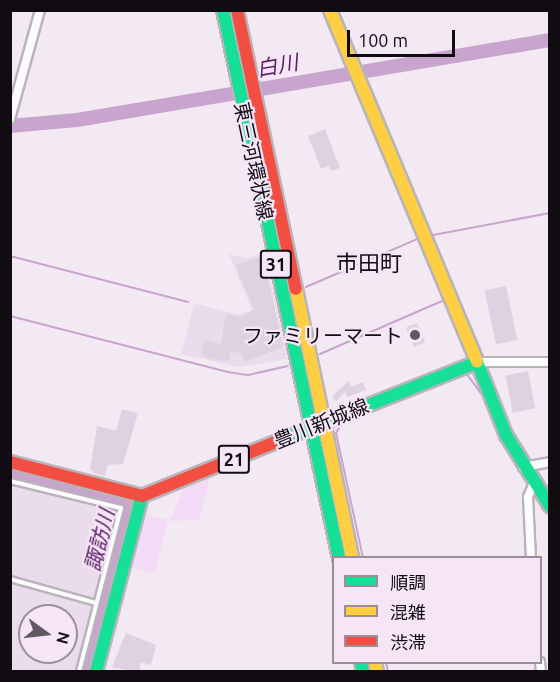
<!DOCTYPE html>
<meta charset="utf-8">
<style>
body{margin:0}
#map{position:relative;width:560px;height:682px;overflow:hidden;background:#f2e9f3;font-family:Ubuntu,"Noto Sans JP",sans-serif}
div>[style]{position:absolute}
.built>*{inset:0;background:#ebdced}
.green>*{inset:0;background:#f3daf7;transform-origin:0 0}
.stream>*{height:2px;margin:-1px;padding:0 1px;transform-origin:1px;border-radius:1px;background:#c8a4ce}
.river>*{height:14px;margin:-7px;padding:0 7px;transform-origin:7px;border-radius:7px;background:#c8a4ce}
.building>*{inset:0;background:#dfd1e1;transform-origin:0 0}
.roads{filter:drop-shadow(2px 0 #b9b3ba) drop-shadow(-2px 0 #b9b3ba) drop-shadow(0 2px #b9b3ba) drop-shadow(0 -2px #b9b3ba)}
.lane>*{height:4px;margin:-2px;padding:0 2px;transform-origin:2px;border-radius:2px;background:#fdfcfd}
.street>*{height:8px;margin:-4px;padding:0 4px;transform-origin:4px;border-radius:4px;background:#fdfcfd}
.fast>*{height:12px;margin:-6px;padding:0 6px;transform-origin:6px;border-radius:6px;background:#16e098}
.slow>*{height:12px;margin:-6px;padding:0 6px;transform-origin:6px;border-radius:6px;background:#ffcf43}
.jam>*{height:12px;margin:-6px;padding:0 6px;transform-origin:6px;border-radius:6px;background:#f24e42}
.dots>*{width:16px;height:16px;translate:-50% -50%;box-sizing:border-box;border:3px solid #f5e5f7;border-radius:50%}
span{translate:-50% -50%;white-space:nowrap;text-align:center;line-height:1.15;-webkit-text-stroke:4.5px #f5e5f7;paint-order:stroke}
.shield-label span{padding:2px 4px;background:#f5e5f7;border:2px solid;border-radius:4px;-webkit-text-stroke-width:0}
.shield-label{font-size:18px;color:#110c12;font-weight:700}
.street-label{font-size:20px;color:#110c12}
.poi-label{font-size:20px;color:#110c12}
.right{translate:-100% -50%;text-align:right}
.water-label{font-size:21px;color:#5c2165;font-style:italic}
.quarter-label{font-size:22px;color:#110c12}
.frame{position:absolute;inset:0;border:12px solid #110c12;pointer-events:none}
.legend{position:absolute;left:332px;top:556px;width:210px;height:108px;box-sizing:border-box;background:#f5e5f7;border:2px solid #9a8e9b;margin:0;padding:8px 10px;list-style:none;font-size:18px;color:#110c12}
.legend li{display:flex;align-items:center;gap:12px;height:30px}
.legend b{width:30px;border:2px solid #9a8e9b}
.north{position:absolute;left:18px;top:604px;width:60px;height:60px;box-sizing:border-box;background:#f5e5f7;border:2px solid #9a8e9b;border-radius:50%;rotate:105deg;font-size:16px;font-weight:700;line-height:24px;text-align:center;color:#110c12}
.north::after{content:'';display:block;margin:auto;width:21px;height:27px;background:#605961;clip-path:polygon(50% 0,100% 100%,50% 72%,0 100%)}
.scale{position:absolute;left:347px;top:30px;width:108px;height:27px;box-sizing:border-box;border:3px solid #110c12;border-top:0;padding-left:8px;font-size:18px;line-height:21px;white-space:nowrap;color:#110c12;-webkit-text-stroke:4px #f5e5f7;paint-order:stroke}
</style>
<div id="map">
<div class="built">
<div style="clip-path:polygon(264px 252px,288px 359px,239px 367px,181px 354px,194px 303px,239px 315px,252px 310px,229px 254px,246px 258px)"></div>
<div style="clip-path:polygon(evenodd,10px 474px,128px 506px,87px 671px,11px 671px,10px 474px,30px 616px,66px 616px,66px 652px,30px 652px,30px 616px)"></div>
</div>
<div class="green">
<div style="clip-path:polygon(210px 478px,199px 520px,170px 521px,183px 489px)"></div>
<div style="left:144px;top:514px;width:25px;height:55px;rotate:14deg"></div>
</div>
<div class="stream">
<div style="left:428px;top:236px;width:124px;rotate:-10.7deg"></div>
<div style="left:10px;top:256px;width:184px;rotate:14.5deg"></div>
<div style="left:306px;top:287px;width:124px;rotate:-23.3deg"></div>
<div style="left:10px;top:316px;width:225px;rotate:14.4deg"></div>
<div style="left:228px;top:372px;width:20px;rotate:9deg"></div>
<div style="left:248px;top:375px;width:41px;rotate:-12.7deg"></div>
<div style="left:320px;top:354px;width:133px;rotate:-23.5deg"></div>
<div style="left:466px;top:373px;width:26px;rotate:54deg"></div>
<div style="left:344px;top:421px;width:14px;rotate:124deg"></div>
<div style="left:336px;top:433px;width:128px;rotate:77.8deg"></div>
<div style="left:386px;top:662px;width:10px;rotate:79deg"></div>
</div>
<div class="river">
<div style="left:10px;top:126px;width:67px;rotate:-5.1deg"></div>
<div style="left:77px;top:120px;width:480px;rotate:-9.6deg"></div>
<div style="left:10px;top:471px;width:125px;rotate:15.8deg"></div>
<div style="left:130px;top:505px;width:172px;rotate:104.4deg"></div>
</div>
<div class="building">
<div style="clip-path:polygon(325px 129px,340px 168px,331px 171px,329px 166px,321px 169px,308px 136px)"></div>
<div style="clip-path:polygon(263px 256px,283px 347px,244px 362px,242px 354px,231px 351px,229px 361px,208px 359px,201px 353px,203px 345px,206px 340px,221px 344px,226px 314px,238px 317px,254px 310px,235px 265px)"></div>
<div style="left:506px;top:286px;width:55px;height:22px;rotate:78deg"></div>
<div style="left:417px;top:323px;width:21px;height:12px;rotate:67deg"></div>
<div style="left:528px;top:371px;width:38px;height:23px;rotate:79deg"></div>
<div style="clip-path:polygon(349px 381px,351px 387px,363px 382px,366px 390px,347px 397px,345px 392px,336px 401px,332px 396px)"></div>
<div style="clip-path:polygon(122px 409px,138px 413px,123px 464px,108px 465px,105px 476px,94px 473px,90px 469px,97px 426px,116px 431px)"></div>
<div style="clip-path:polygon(126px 633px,156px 645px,151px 665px,141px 662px,139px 672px,112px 667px)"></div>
</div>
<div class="roads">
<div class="lane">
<div style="left:10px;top:481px;width:114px;rotate:13.7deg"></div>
<div style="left:121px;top:508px;width:169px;rotate:104.4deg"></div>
<div style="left:10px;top:579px;width:89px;rotate:15.6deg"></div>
</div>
<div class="street">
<div style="left:10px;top:119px;width:113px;rotate:-74.6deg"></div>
<div style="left:477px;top:362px;width:73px"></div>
<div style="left:523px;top:467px;width:27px;rotate:-10deg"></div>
<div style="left:531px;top:558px;width:61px;rotate:-92.8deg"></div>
<div style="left:528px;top:497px;width:13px;rotate:-67deg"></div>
<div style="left:540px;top:662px;width:10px;rotate:84deg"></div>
</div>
<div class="fast">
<div style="left:223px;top:10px;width:560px;rotate:78.05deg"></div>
<div style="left:283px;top:439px;width:209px;rotate:-21.6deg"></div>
<div style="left:477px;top:362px;width:79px;rotate:68.3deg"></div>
<div style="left:506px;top:435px;width:84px;rotate:58.2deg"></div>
<div style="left:361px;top:662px;width:10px;rotate:79deg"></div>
<div style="left:96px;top:672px;width:182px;rotate:-75.4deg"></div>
</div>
<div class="slow">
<div style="left:330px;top:10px;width:381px;rotate:67.3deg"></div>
<div style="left:296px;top:289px;width:275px;rotate:78.2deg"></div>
<div style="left:375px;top:662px;width:10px;rotate:79deg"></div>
</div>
<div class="jam">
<div style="left:237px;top:10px;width:285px;rotate:78.1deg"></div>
<div style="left:10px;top:462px;width:136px;rotate:14.4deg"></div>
<div style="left:142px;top:496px;width:152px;rotate:-22deg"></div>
</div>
</div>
<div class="dots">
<div style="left:415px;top:335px;background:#605961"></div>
</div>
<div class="shield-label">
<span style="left:276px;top:264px">31</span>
<span style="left:234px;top:459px">21</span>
</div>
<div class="street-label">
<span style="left:254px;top:161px;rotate:78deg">東三河環状線</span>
<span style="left:321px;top:423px;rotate:-22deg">豊川新城線</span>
</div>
<div class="poi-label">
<span class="right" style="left:403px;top:335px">ファミリーマート</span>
</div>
<div class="water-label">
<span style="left:277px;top:65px;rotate:-10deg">白川</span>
<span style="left:99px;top:540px;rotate:-76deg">諏訪川</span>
</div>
<div class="quarter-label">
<span style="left:369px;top:263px">市田町</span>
</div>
<div class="frame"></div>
<ul class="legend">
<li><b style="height:8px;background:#16e098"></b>順調</li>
<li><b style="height:8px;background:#ffcf43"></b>混雑</li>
<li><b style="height:8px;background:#f24e42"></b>渋滞</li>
</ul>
<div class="north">N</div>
<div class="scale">100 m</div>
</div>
